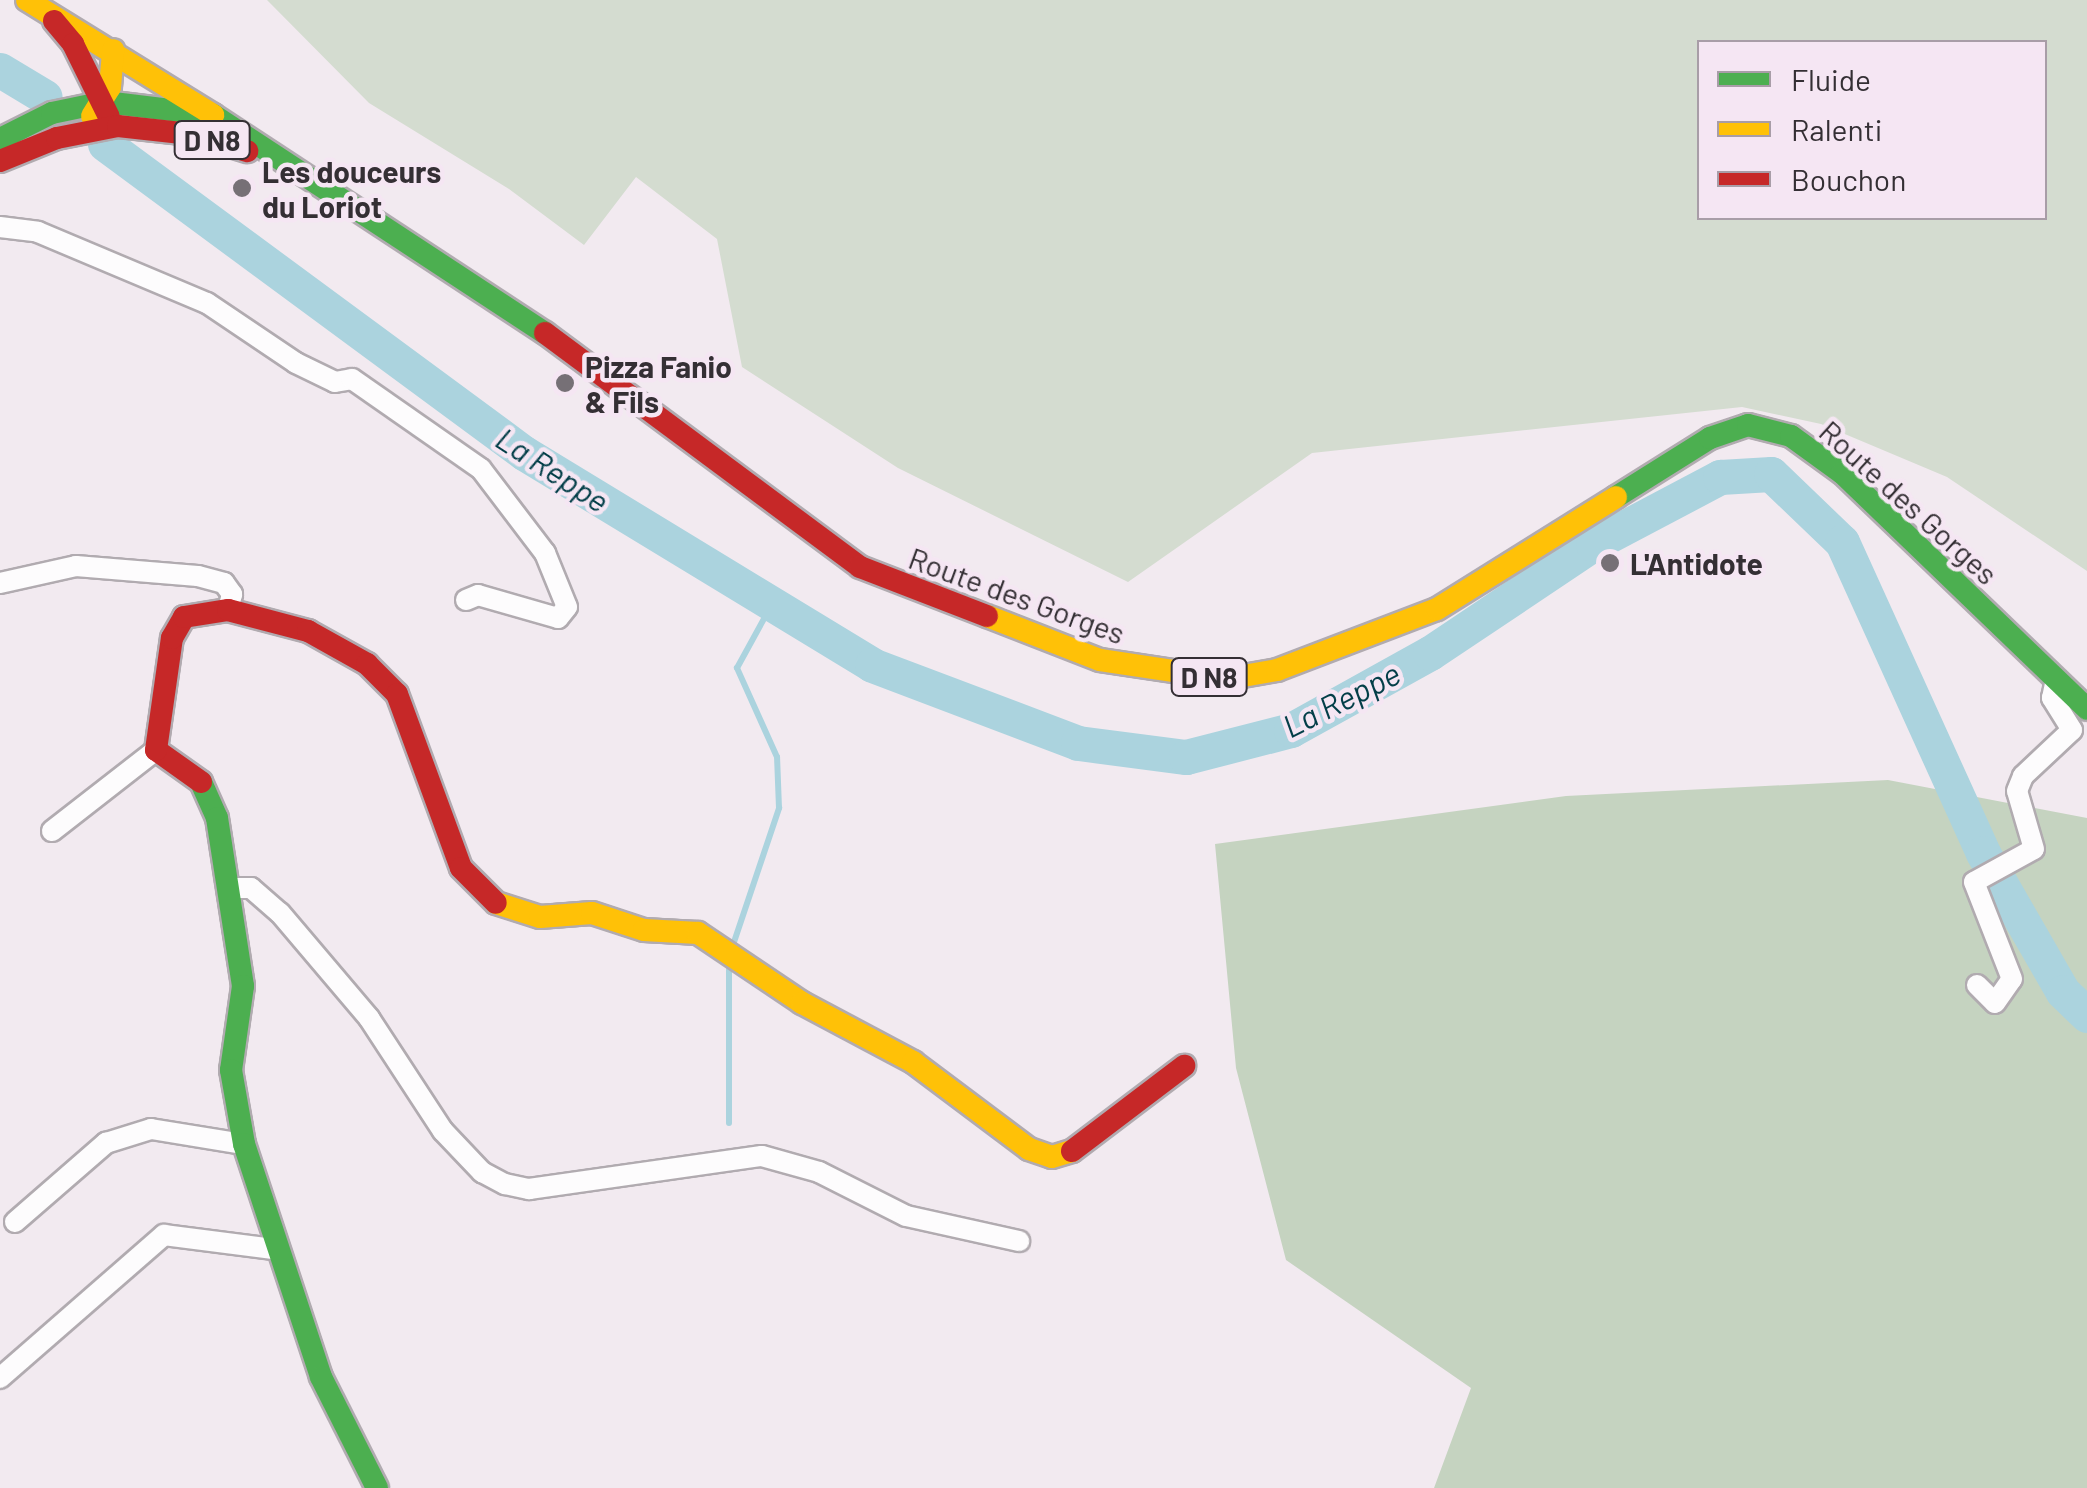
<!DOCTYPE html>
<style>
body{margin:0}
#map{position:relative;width:2087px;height:1488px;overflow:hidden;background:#f2eaf0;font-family:Barlow,sans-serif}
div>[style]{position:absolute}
.green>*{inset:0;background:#d4dcd0}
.forest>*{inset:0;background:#c5d3c0}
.stream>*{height:6px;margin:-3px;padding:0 3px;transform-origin:3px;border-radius:3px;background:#abd3de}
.river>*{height:35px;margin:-17.5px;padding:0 17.5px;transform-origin:17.5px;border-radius:17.5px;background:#abd3de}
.roads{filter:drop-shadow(2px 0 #b1abb0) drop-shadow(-2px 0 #b1abb0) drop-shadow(0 2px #b1abb0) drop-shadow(0 -2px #b1abb0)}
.street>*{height:20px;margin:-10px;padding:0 10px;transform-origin:10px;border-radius:10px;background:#fdfcfd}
.fast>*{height:22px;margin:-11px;padding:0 11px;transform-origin:11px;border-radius:11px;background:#4caf50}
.slow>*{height:22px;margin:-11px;padding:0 11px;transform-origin:11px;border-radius:11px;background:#ffc107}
.jam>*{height:22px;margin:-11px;padding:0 11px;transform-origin:11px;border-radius:11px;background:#c62828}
.dots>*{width:28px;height:28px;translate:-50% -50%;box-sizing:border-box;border:5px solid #f5e6f3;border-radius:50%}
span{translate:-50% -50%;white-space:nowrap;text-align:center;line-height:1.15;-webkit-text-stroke:9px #f5e6f3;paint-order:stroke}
.shield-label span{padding:2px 8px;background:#f5e6f3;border:2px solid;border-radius:8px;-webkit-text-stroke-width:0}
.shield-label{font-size:28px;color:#342f34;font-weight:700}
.poi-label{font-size:30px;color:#342f34;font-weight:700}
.left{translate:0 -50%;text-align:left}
.street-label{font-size:30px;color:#342f34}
.water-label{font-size:32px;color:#033e48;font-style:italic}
.legend{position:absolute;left:1697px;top:40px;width:350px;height:180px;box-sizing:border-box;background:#f5e6f3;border:2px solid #a89da7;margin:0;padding:12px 18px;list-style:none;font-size:30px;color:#342f34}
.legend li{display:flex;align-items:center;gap:20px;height:50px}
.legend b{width:50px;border:2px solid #a89da7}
</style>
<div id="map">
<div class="green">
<div style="clip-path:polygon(evenodd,267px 0,2087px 0,2087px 571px,1947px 477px,1821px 424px,1742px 407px,1312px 453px,1128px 582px,898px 468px,742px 367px,717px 239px,636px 177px,584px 245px,509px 189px,369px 103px,267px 0,1700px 42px,2044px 42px,2044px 218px,1700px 218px,1700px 42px)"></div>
</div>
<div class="forest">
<div style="clip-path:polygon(1888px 780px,2087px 818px,2087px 1488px,1434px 1488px,1471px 1388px,1286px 1260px,1236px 1068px,1215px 844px,1566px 796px)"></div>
</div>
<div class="stream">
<div style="left:732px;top:948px;width:148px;rotate:-71.4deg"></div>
<div style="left:779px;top:808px;width:51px;rotate:-92.2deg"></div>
<div style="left:777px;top:757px;width:98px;rotate:-114.2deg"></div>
<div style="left:737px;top:668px;width:73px;rotate:-61.3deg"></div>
<div style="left:729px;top:1123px;width:159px;rotate:-90deg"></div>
</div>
<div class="river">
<div style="left:0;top:70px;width:52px;rotate:31deg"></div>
<div style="left:105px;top:144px;width:521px;rotate:36.41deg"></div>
<div style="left:524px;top:453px;width:407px;rotate:31.3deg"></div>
<div style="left:872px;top:665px;width:220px;rotate:20.7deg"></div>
<div style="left:1078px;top:743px;width:109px;rotate:7.4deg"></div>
<div style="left:1186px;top:757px;width:108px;rotate:-14.4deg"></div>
<div style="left:1291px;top:730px;width:159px;rotate:-29deg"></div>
<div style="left:1430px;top:653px;width:196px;rotate:-33.8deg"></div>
<div style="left:1593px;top:544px;width:144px;rotate:-27.8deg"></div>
<div style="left:1720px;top:477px;width:51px;rotate:-3.4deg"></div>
<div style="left:1771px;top:474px;width:98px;rotate:43.8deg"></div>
<div style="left:1842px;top:542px;width:341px;rotate:65.6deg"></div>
<div style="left:1983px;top:853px;width:160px;rotate:60.1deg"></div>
<div style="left:2063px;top:992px;width:33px;rotate:44deg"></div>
</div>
<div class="roads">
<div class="street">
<div style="left:0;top:227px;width:38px;rotate:7deg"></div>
<div style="left:38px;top:232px;width:183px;rotate:22.8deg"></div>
<div style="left:207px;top:303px;width:107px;rotate:34deg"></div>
<div style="left:296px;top:363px;width:43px;rotate:26deg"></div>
<div style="left:335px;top:382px;width:17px;rotate:-10deg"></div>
<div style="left:352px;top:379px;width:157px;rotate:34.9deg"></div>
<div style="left:481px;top:469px;width:106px;rotate:52.7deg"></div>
<div style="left:545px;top:553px;width:58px;rotate:67.8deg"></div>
<div style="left:567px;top:607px;width:14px;rotate:129deg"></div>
<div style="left:558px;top:618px;width:83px;rotate:-164deg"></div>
<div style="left:478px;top:595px;width:13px;rotate:157deg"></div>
<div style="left:0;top:583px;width:78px;rotate:-12.6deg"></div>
<div style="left:76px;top:566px;width:122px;rotate:4.7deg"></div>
<div style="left:198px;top:576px;width:27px;rotate:15deg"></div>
<div style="left:224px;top:583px;width:14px;rotate:54deg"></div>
<div style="left:232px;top:594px;width:16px;rotate:104deg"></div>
<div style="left:52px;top:831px;width:132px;rotate:-37.9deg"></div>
<div style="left:228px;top:888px;width:23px"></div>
<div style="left:251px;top:888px;width:38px;rotate:41deg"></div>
<div style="left:280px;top:913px;width:138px;rotate:49.7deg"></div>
<div style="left:369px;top:1018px;width:135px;rotate:56.8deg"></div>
<div style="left:443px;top:1131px;width:57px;rotate:46.4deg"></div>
<div style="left:482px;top:1172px;width:26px;rotate:28deg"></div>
<div style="left:505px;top:1184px;width:25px;rotate:12deg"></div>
<div style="left:529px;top:1189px;width:235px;rotate:-8.1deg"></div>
<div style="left:762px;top:1156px;width:59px;rotate:15.7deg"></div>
<div style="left:819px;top:1172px;width:97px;rotate:26.8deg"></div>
<div style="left:906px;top:1216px;width:116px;rotate:12.5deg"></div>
<div style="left:1977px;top:985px;width:25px;rotate:45deg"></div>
<div style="left:1995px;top:1003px;width:29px;rotate:-55deg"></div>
<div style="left:2012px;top:979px;width:104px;rotate:-111.4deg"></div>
<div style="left:1974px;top:882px;width:68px;rotate:-28.8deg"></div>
<div style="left:2034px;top:849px;width:60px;rotate:-106.3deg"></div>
<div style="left:2017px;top:791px;width:16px;rotate:-68deg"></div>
<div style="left:2023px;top:776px;width:67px;rotate:-43.2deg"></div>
<div style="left:2072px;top:730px;width:38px;rotate:-122deg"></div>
<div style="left:2052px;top:698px;width:19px;rotate:-78deg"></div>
<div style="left:15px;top:1222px;width:121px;rotate:-41deg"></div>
<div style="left:106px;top:1143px;width:47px;rotate:-17.3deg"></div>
<div style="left:151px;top:1129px;width:94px;rotate:9.2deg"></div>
<div style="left:0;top:1378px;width:218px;rotate:-41.1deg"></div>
<div style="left:164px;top:1235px;width:110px;rotate:7.3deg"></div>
</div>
<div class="fast">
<div style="left:0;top:139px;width:58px;rotate:-26.6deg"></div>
<div style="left:52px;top:113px;width:54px;rotate:-11.7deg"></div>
<div style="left:105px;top:102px;width:109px;rotate:6.9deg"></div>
<div style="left:213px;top:115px;width:397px;rotate:33.3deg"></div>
<div style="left:1616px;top:497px;width:111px;rotate:-32.1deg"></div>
<div style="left:1710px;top:438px;width:40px;rotate:-18.9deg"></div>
<div style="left:1748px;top:425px;width:44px;rotate:14.3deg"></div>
<div style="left:1791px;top:436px;width:63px;rotate:36deg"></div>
<div style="left:1842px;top:473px;width:340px;rotate:43.9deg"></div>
<div style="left:201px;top:782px;width:39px;rotate:66deg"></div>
<div style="left:217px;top:818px;width:170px;rotate:81.2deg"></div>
<div style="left:243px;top:986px;width:85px;rotate:98.1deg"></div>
<div style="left:231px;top:1070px;width:75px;rotate:80deg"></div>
<div style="left:244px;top:1144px;width:245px;rotate:71.7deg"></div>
<div style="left:321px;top:1377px;width:124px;rotate:63.2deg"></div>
</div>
<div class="slow">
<div style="left:27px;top:0;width:219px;rotate:31.7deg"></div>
<div style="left:92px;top:116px;width:34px;rotate:-58deg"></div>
<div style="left:110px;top:87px;width:37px;rotate:-85deg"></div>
<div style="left:987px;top:616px;width:121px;rotate:21.3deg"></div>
<div style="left:1100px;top:660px;width:127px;rotate:8.6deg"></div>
<div style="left:1226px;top:679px;width:52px;rotate:-10deg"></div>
<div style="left:1277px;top:670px;width:171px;rotate:-20.9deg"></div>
<div style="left:1437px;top:609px;width:211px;rotate:-32deg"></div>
<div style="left:496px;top:903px;width:46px;rotate:17.7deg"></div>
<div style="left:540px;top:917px;width:52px;rotate:-4.4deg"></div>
<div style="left:592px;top:913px;width:55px;rotate:18.1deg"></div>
<div style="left:644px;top:930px;width:54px;rotate:3.2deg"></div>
<div style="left:698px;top:933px;width:125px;rotate:33.9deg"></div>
<div style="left:802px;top:1003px;width:126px;rotate:28deg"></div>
<div style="left:913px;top:1062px;width:145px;rotate:36.9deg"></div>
<div style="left:1029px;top:1149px;width:24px;rotate:19deg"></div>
<div style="left:1052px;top:1157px;width:21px;rotate:-17deg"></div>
</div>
<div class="jam">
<div style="left:54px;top:21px;width:30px;rotate:50deg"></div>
<div style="left:73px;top:44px;width:81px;rotate:63.7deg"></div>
<div style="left:0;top:161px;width:61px;rotate:-22deg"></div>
<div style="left:57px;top:138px;width:62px;rotate:-11.1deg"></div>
<div style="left:118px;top:126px;width:73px;rotate:6.3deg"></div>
<div style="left:191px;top:134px;width:59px;rotate:16.9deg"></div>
<div style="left:545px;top:333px;width:392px;rotate:36.6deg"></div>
<div style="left:860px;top:567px;width:136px;rotate:21.1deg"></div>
<div style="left:201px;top:782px;width:55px;rotate:-144.6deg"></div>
<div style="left:156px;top:750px;width:113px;rotate:-81.9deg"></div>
<div style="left:172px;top:638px;width:24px;rotate:-60deg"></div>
<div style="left:184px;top:617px;width:45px;rotate:-9deg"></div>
<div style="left:228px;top:610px;width:83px;rotate:14.7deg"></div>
<div style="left:308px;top:631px;width:68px;rotate:29.2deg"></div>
<div style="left:367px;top:664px;width:42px;rotate:45deg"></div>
<div style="left:397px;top:694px;width:185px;rotate:69.8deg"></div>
<div style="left:461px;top:868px;width:49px;rotate:45deg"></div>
<div style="left:1072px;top:1151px;width:141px;rotate:-37.2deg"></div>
</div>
</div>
<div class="dots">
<div style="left:242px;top:188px;background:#767076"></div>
<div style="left:565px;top:383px;background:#767076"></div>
<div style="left:1610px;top:563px;background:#767076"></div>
</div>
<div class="shield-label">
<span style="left:212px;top:140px">D N8</span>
<span style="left:1209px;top:677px">D N8</span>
</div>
<div class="poi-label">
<span class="left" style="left:262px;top:188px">Les douceurs<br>du Loriot</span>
<span class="left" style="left:585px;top:383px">Pizza Fanio<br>&amp; Fils</span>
<span class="left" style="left:1630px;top:563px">L'Antidote</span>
</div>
<div class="street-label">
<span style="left:1909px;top:502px;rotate:42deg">Route des Gorges</span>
<span style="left:1017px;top:595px;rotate:20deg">Route des Gorges</span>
</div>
<div class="water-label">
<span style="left:553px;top:469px;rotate:33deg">La Reppe</span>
<span style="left:1341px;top:699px;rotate:-27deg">La Reppe</span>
</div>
<ul class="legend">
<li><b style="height:12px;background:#4caf50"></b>Fluide</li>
<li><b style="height:12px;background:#ffc107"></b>Ralenti</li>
<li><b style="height:12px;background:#c62828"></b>Bouchon</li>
</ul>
</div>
